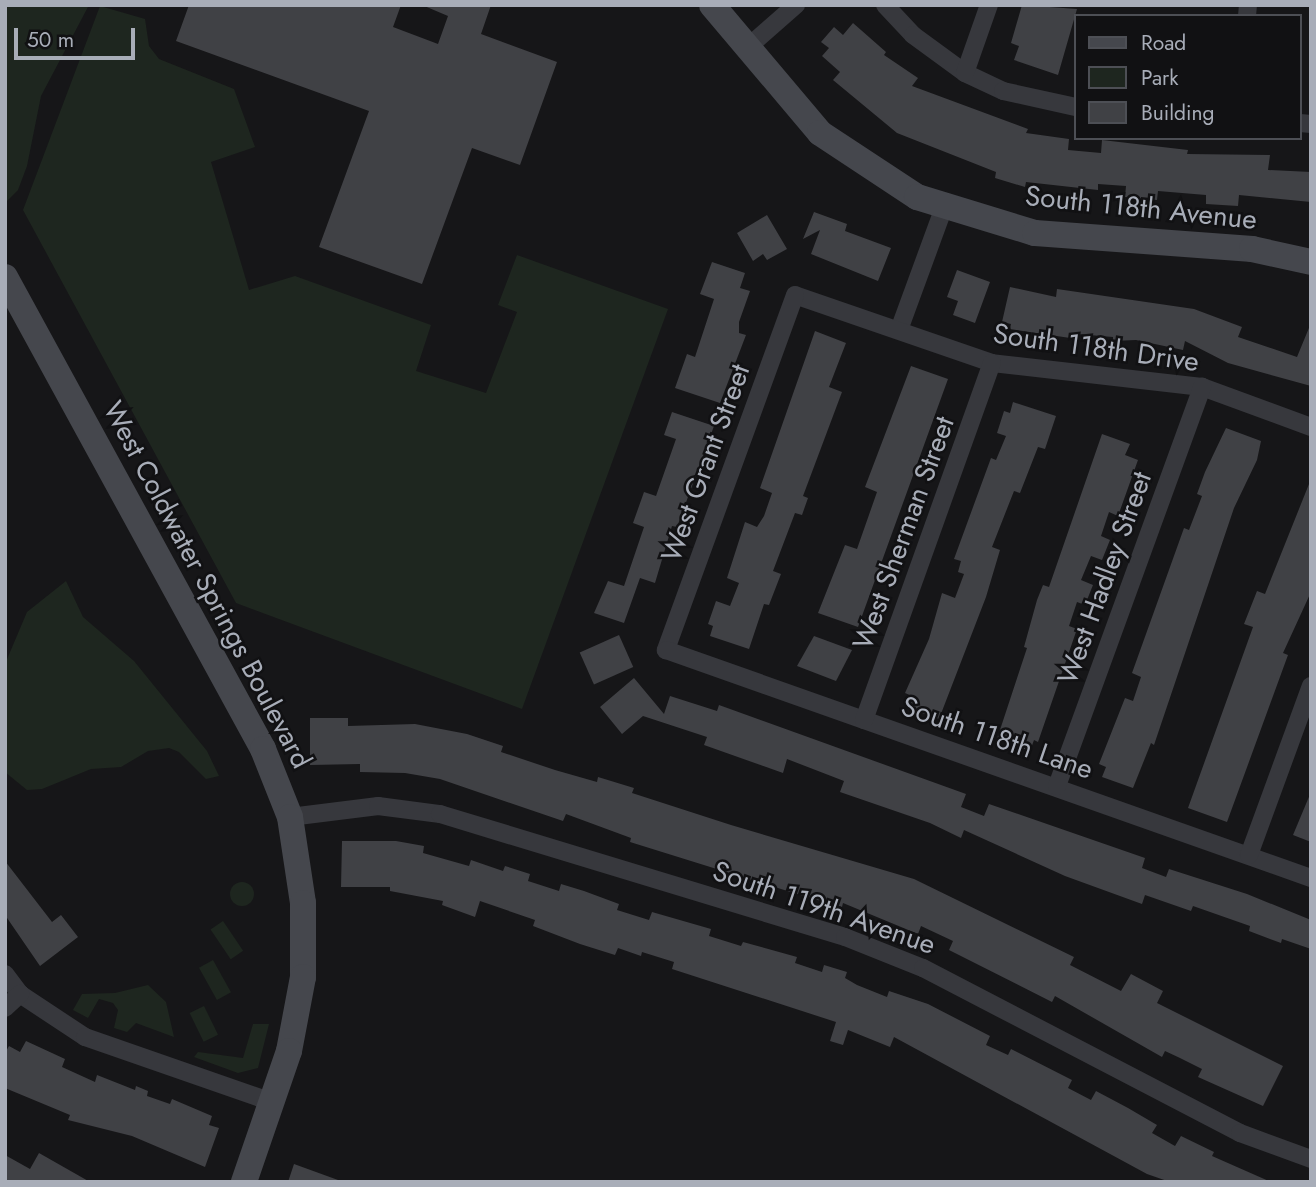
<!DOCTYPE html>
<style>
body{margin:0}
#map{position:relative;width:1316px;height:1187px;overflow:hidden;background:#161618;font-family:Jost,sans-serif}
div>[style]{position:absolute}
.green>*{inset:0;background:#1e261f;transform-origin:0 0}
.round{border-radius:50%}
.building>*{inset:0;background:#404145;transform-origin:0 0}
.street>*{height:18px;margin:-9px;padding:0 9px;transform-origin:9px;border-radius:9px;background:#37383d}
.secondary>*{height:26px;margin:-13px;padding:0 13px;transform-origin:13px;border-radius:13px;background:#45474d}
span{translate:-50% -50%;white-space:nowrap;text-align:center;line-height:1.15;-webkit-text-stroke:5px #111113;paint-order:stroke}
.street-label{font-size:28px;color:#a8adb8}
.frame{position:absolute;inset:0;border:7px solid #a8adb8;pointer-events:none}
.legend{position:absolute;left:1074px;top:14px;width:228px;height:126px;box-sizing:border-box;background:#111113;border:2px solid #4d4f55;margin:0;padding:9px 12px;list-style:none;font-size:21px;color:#a8adb8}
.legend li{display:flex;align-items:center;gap:14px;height:35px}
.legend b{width:35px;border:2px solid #4d4f55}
.scale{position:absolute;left:14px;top:28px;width:121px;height:32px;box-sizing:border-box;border:4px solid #a8adb8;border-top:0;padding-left:9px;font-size:21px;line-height:24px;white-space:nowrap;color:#a8adb8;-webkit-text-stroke:5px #111113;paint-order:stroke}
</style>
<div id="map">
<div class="green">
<div style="clip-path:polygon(5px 5px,89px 5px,41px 96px,27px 166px,18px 190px,5px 203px)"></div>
<div style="clip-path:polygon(100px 6px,145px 19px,149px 46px,159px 59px,234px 89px,255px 147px,211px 162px,249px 290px,295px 276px,431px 325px,416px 371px,486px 393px,517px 312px,498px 305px,517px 255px,668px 309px,522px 709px,236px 603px,23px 210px)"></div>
<div style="clip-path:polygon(66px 581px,83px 617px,134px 661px,207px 751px,219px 776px,206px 779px,179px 752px,169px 748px,148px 751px,121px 767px,91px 769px,42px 789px,27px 790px,5px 772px,5px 664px,27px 612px)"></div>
<div class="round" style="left:230px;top:882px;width:24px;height:24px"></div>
<div style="left:223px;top:921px;width:36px;height:15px;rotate:56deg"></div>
<div style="left:213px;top:960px;width:37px;height:16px;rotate:61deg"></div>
<div style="clip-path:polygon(148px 985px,166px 1002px,174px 1037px,136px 1023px,127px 1032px,114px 1028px,118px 1010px,113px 1003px,99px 999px,88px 1018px,73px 1010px,82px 994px,115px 993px)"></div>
<div style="left:204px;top:1006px;width:32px;height:16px;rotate:64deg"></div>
<div style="clip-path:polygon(253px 1024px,269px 1024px,258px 1068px,238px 1073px,194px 1057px,198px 1052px,243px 1058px)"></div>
</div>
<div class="building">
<div style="clip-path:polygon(189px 5px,401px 5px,393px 27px,438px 44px,448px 16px,422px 5px,491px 5px,481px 34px,557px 62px,520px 165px,472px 148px,422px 284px,319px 247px,369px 111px,176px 41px)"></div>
<div style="clip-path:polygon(1022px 5px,1077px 9px,1058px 75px,1014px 60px,1019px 46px,1011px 43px)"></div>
<div style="clip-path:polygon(853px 23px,886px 52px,884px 55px,918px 78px,912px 86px,1028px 129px,1026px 133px,1069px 139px,1068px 150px,1101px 153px,1102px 140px,1188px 150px,1187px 154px,1270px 155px,1268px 170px,1311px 172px,1311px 202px,1239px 195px,1238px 206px,1206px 204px,1206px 195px,1158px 191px,1157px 200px,1125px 197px,1126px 186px,1098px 184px,1098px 190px,1026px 182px,1025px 187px,995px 178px,996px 172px,897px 133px,833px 80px,840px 72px,822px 56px,829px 48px,821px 42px,834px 27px,843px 35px)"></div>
<div style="clip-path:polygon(814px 212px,847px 224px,845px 231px,891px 248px,878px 281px,811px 254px,820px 230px,803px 239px)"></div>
<div style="clip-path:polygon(767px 215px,787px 249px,767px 260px,763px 254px,753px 261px,737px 233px)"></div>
<div style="clip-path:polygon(712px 262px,745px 273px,740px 288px,750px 291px,739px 322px,739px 333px,746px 335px,720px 403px,675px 388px,687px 354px,695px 357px,714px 299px,700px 294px)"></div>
<div style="clip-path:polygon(957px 270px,990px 282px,975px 323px,953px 315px,958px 301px,947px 297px)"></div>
<div style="clip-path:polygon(1010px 287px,1056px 297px,1057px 289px,1194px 309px,1242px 327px,1238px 337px,1297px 357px,1311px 323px,1311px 386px,1228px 363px,1185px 341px,1183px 350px,1136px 340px,1113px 341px,1113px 337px,1077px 334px,1077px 339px,1010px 329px,1011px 324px,1002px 322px)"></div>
<div style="clip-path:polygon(815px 331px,846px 343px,829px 387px,842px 392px,803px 496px,808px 498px,802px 515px,795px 513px,773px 571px,781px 574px,769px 605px,764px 604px,749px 649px,710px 636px,713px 626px,708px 624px,716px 601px,730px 606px,739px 583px,727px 578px,745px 522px,757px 527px,764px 516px,772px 493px,760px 488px)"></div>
<div style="clip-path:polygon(911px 366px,948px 379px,858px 627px,818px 613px,845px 545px,857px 549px,877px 492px,865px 487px)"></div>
<div style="clip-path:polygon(1013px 402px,1056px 416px,1045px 449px,1038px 447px,1020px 493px,1014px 491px,992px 547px,1000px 550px,986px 597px,939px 719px,908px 708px,912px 696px,905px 693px,929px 639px,942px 593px,955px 598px,964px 574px,958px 572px,961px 561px,954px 559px,991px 458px,996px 460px,1006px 436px,997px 433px,1004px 411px,1010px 413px)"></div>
<div style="clip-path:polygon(672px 412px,714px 426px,677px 527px,672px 526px,655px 583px,640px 578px,624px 623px,594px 613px,608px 581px,624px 586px,644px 527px,633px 523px,644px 492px,656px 496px,676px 439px,664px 435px)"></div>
<div style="clip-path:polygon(1226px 428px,1261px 441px,1257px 460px,1234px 508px,1154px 745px,1151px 743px,1133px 788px,1102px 777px,1106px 767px,1099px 764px,1125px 698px,1133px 701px,1141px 677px,1132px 673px,1184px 528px,1189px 530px,1202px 496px,1197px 494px,1205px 472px)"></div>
<div style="clip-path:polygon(1102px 434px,1130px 444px,1125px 455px,1138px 460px,1118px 516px,1109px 512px,1101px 536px,1110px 540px,1102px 560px,1091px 556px,1081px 580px,1093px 585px,1085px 605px,1077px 602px,1069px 626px,1077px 629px,1038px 742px,1034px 740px,1030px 751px,997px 739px,1027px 648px,1024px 647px,1037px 600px,1043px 585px,1049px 587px)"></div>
<div style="clip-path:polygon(1311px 479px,1311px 592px,1283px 653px,1288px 655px,1227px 822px,1188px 808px,1253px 627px,1244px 624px,1257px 591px,1265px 594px)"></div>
<div style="left:619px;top:635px;width:35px;height:43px;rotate:66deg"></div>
<div style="clip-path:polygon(814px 636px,852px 650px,836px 681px,797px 666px)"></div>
<div style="clip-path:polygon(634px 678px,664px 714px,670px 696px,717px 711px,719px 705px,966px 794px,961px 807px,984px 816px,989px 804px,1145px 858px,1142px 868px,1166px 877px,1169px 869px,1247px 894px,1311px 920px,1311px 949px,1282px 939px,1281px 943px,1249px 931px,1250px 926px,1193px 906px,1191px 911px,1145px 895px,1142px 904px,1065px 876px,964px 830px,961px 838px,930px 823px,840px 792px,844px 781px,787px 759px,783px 773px,704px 745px,707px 737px,643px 716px,622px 734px,600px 707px)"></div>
<div style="clip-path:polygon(310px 718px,348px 718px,348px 726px,415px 724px,467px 734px,503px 746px,501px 752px,555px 770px,597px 782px,598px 777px,634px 788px,632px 793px,731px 825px,914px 879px,1074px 957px,1070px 965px,1121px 991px,1131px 974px,1163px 991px,1157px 1003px,1283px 1066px,1263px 1106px,1198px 1077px,1202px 1069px,1180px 1058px,1165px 1051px,1162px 1057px,1055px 996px,1052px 1002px,949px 950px,953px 941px,921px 926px,918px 934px,843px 903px,842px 907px,797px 894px,630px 842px,631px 838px,566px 814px,563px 821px,440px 779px,405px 773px,360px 772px,360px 764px,310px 765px)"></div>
<div style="clip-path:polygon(1311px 792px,1311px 842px,1293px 835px)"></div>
<div style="clip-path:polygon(342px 841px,396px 841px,424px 846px,423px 853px,469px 866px,471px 860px,503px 871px,505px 866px,530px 874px,528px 881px,559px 891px,561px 884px,584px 891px,619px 904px,617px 910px,649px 920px,652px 912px,711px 929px,709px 936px,741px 946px,743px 942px,797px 957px,795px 963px,822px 972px,824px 965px,847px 972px,845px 978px,857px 985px,887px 997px,889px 991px,928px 1004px,990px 1036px,986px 1045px,1008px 1055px,1011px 1049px,1072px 1080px,1068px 1088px,1091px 1100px,1096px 1091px,1128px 1108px,1157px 1125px,1152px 1133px,1175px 1146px,1181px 1136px,1214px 1152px,1212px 1156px,1271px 1182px,1170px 1182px,1147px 1174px,894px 1037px,890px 1047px,848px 1030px,843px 1045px,830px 1041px,836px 1022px,672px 969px,674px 962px,642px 952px,641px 956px,618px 948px,615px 955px,580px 944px,533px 926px,535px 920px,480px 901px,475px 917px,442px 905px,443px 901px,390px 891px,390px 887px,341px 887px)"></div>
<div style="clip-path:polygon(5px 861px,52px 922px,61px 915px,78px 937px,40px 966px,5px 915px)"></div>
<div style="clip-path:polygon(26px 1041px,65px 1059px,62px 1067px,95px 1082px,97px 1075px,135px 1090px,136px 1086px,148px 1091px,147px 1096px,170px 1104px,172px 1099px,212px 1116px,209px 1125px,219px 1128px,205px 1167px,132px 1136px,68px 1120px,70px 1115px,5px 1088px,5px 1053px,9px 1046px,20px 1052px)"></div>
<div style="clip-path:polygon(39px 1153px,90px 1182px,5px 1182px,5px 1155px,30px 1169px)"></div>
<div style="clip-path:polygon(294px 1164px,338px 1180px,338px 1182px,288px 1182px)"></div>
</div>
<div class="street">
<div style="left:885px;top:5px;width:41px;rotate:47deg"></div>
<div style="left:913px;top:35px;width:64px;rotate:36.2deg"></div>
<div style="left:965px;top:73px;width:42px;rotate:25.3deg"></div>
<div style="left:1003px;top:91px;width:75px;rotate:12.4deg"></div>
<div style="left:1247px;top:16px;width:11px;rotate:-85deg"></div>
<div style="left:748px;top:47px;width:64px;rotate:-41.2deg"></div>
<div style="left:965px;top:73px;width:72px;rotate:-70.6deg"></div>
<div style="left:1300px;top:123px;width:11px;rotate:5deg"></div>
<div style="left:899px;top:330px;width:131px;rotate:-69.9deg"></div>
<div style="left:1311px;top:427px;width:116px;rotate:-159.8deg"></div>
<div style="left:1202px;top:387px;width:211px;rotate:-173.5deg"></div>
<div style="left:992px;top:363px;width:208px;rotate:-161deg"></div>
<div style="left:795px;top:295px;width:378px;rotate:110deg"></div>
<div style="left:666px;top:650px;width:684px;rotate:19.47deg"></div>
<div style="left:864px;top:720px;width:379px;rotate:-70.3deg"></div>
<div style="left:1057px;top:786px;width:425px;rotate:-70deg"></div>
<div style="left:290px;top:817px;width:89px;rotate:-7.1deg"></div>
<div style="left:378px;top:806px;width:63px;rotate:7.4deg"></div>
<div style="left:440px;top:814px;width:423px;rotate:16.9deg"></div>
<div style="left:845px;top:937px;width:84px;rotate:21.7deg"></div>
<div style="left:923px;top:968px;width:357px;rotate:27.5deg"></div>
<div style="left:1240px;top:1133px;width:76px;rotate:20.1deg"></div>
<div style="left:1249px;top:855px;width:180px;rotate:-69.9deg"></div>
<div style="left:5px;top:974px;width:25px;rotate:53deg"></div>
<div style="left:20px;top:994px;width:78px;rotate:33.5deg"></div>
<div style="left:85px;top:1037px;width:198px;rotate:19.2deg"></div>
<div style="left:5px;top:1008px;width:21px;rotate:-43deg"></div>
</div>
<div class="secondary">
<div style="left:712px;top:5px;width:167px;rotate:49.8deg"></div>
<div style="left:820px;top:133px;width:116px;rotate:33.4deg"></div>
<div style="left:917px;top:197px;width:123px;rotate:17deg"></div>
<div style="left:1035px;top:233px;width:218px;rotate:4.2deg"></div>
<div style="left:1252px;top:249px;width:60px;rotate:12.4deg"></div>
<div style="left:5px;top:277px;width:538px;rotate:61.34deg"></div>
<div style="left:263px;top:749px;width:73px;rotate:68.3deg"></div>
<div style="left:290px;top:817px;width:87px;rotate:81.4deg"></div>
<div style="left:303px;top:903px;width:74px;rotate:90deg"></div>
<div style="left:303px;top:977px;width:75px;rotate:100.7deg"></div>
<div style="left:289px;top:1051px;width:139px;rotate:109deg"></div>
</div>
<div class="street-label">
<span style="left:1141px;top:208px;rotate:6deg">South 118th Avenue</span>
<span style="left:1096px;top:348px;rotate:8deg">South 118th Drive</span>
<span style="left:706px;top:463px;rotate:-70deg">West Grant Street</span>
<span style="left:904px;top:533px;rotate:-70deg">West Sherman Street</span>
<span style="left:1105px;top:578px;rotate:-70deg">West Hadley Street</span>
<span style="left:207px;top:585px;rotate:62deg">West Coldwater Springs Boulevard</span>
<span style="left:997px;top:738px;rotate:19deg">South 118th Lane</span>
<span style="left:824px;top:908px;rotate:19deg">South 119th Avenue</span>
</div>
<div class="frame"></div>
<ul class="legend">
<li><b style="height:9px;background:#45474d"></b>Road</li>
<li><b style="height:19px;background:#1e261f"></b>Park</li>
<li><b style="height:19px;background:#404145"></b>Building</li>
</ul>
<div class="scale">50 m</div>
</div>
